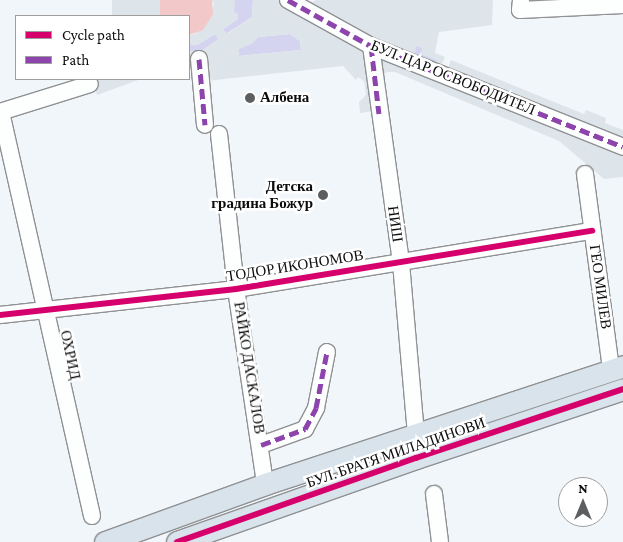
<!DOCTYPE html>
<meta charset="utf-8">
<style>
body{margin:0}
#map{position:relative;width:623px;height:542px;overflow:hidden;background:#f1f6fa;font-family:"Crimson Pro",serif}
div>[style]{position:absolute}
.green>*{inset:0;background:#d5d4f0}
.plaza>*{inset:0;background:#dde5ea;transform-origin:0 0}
.water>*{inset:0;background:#f2c8c9}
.roads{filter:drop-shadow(1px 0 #8f9193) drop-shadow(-1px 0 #8f9193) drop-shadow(0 1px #8f9193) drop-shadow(0 -1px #8f9193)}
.minor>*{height:16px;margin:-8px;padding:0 8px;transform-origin:8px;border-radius:8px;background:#fdfefe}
.major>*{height:21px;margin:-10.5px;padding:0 10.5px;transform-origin:10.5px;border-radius:10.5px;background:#d9e3eb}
.quiet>*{height:5px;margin-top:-2.5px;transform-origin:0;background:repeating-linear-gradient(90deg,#8e44ad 0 10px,transparent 0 15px)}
.cycleway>*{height:6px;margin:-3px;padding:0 3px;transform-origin:3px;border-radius:3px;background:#d6006c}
.dots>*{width:14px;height:14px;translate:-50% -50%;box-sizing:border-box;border:2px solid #fff;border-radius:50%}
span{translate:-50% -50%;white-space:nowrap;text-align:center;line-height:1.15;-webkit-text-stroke:5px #fff;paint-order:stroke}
.street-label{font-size:15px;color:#0c0c0c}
.poi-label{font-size:15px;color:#0c0c0c;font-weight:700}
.left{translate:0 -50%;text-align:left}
.right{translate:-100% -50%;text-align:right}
.legend{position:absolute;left:15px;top:15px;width:175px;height:65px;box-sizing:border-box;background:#fff;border:1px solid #9e9e9e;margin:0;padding:6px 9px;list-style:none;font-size:15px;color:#0c0c0c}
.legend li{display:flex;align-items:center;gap:10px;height:25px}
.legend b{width:25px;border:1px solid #9e9e9e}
.north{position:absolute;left:558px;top:477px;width:50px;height:50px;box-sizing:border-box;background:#fff;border:1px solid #9e9e9e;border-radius:50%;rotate:0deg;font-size:14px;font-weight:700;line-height:20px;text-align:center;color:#0c0c0c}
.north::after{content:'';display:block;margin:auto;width:18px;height:22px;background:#5c5e5f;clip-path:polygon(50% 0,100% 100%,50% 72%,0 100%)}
</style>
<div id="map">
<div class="green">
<div style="clip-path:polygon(234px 0,253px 0,252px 17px,226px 34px,223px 29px,238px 19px,234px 12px)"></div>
<div style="clip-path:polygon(215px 34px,219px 39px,200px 52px,189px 51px,189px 44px,197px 45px)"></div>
<div style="clip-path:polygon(290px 34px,300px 41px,301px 50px,239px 56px,238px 49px,252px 43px,258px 37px)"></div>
<div style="clip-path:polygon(416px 41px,426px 41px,437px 60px,434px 66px,413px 59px)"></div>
</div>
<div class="plaza">
<div style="left:112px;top:0;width:48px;height:16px"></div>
<div style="clip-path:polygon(evenodd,212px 0,235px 0,234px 12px,238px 14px,238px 19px,223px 29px,227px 34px,252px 17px,253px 0,300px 0,309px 4px,316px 0,493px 0,492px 25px,439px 32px,435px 53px,445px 57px,440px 68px,447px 71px,451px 60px,584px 114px,586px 110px,606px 118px,605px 123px,623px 130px,623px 177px,604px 179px,559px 141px,395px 72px,387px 72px,383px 76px,388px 109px,360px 113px,359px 102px,366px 95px,364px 81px,358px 77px,356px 80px,343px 66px,207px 81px,189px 68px,189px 51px,200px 52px,218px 39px,215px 34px,197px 45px,189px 44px,189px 35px,195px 34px,214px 5px,212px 0,290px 34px,300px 41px,301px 50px,239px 56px,238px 49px,252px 44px,258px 37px,290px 34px,212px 0,416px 46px,422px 48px,421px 54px,436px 60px,434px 66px,414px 59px,416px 46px)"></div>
<div style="clip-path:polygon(97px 79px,141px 79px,97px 95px,93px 80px)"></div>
</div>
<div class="water">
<div style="clip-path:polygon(160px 0,212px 0,213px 14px,203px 30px,189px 35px,189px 16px,160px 16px)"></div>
</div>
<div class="roads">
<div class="minor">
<div style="left:288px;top:0;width:95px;rotate:29deg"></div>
<div style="left:371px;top:46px;width:271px;rotate:21.8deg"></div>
<div style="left:521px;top:0;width:10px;rotate:96deg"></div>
<div style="left:520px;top:10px;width:103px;rotate:-2.8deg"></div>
<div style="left:371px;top:46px;width:219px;rotate:82.1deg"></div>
<div style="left:401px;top:263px;width:172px;rotate:85deg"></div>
<div style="left:199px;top:59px;width:66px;rotate:84.8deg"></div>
<div style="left:0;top:112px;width:94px;rotate:-17.3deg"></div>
<div style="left:1px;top:112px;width:414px;rotate:77.3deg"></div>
<div style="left:219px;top:134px;width:156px;rotate:83.7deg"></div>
<div style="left:236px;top:289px;width:197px;rotate:81.5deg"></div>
<div style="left:585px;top:174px;width:198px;rotate:82.4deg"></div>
<div style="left:0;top:315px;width:237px;rotate:-6.3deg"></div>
<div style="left:236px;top:289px;width:361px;rotate:-9.3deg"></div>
<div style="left:261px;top:445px;width:47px;rotate:-20deg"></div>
<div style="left:305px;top:429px;width:24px;rotate:-62deg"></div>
<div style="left:316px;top:408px;width:57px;rotate:-78.9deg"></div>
<div style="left:434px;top:494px;width:48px;rotate:82.9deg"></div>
</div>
<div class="major">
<div style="left:105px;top:542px;width:170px;rotate:-19.9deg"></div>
<div style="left:265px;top:484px;width:377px;rotate:-18.2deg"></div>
<div style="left:177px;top:542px;width:253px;rotate:-19.4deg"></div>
<div style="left:416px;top:458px;width:218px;rotate:-18.4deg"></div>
</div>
</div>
<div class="quiet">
<div style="left:288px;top:0;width:95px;rotate:29deg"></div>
<div style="left:371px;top:46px;width:271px;rotate:21.8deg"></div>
<div style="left:371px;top:46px;width:68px;rotate:83.3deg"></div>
<div style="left:199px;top:59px;width:66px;rotate:84.8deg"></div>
<div style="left:261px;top:445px;width:47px;rotate:-20deg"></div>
<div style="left:305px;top:429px;width:24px;rotate:-62deg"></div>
<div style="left:316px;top:408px;width:57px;rotate:-78.9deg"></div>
</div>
<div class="cycleway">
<div style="left:0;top:315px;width:237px;rotate:-6.3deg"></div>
<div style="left:236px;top:289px;width:361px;rotate:-9.3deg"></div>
<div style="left:177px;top:542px;width:253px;rotate:-19.4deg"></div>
<div style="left:416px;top:458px;width:218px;rotate:-18.4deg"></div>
</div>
<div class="dots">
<div style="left:250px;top:98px;background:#5c5e5f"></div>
<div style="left:323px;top:195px;background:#5c5e5f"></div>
</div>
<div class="street-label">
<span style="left:453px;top:78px;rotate:22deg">БУЛ. ЦАР ОСВОБОДИТЕЛ</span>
<span style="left:395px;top:224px;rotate:82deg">НИШ</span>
<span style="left:295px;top:266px;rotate:-9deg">ТОДОР ИКОНОМОВ</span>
<span style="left:600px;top:287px;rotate:82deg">ГЕО МИЛЕВ</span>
<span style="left:70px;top:355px;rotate:78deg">ОХРИД</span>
<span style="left:249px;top:368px;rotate:81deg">РАЙКО ДАСКАЛОВ</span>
<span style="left:396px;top:453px;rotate:-19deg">БУЛ. БРАТЯ МИЛАДИНОВИ</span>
</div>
<div class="poi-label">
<span class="left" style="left:260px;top:98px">Албена</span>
<span class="right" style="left:313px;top:195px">Детска<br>градина Божур</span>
</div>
<ul class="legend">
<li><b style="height:6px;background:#d6006c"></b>Cycle path</li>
<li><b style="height:6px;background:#8e44ad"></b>Path</li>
</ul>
<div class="north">N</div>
</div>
